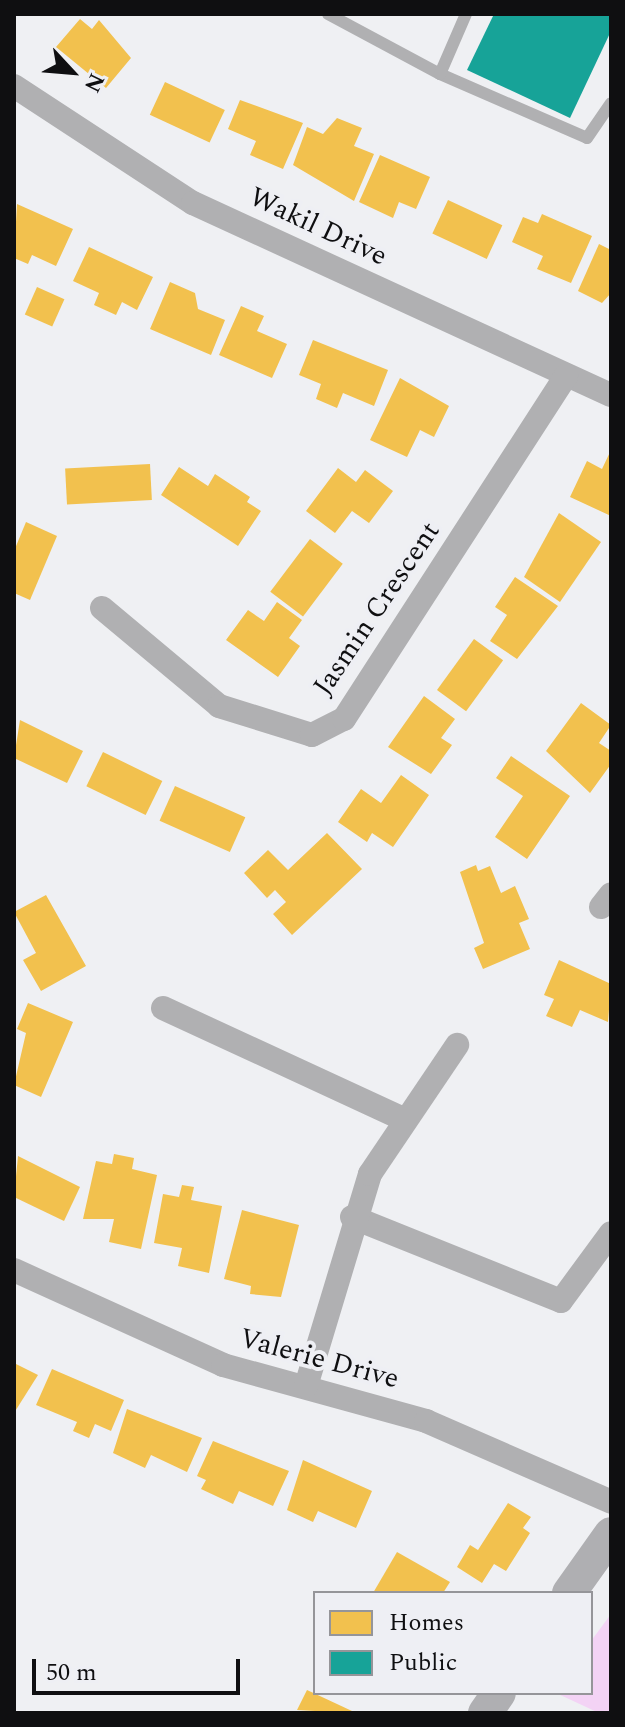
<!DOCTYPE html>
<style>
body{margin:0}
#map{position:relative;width:625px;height:1727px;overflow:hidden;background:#eff0f3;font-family:Spectral,serif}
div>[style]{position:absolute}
.green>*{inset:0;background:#f3d3f5}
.homes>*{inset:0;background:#f2c14e;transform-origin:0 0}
.public>*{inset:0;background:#17a398}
.lane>*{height:12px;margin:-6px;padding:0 6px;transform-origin:6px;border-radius:6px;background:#b0b0b2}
.street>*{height:24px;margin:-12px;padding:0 12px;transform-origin:12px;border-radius:12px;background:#b0b0b2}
.secondary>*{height:34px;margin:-17px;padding:0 17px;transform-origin:17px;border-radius:17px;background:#afafb2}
span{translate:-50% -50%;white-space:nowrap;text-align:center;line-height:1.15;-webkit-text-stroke:8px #eeeff4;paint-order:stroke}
.street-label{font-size:28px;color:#0f0f11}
.frame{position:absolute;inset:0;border:16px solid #0f0f11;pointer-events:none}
.legend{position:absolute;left:313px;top:1591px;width:280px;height:104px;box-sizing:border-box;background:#eeeff4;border:2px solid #959599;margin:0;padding:10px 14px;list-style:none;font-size:24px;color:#0f0f11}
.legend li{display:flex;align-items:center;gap:16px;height:40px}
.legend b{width:40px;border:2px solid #959599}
.north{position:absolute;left:32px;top:32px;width:80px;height:80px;-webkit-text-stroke:6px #eeeff4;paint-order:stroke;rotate:116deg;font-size:22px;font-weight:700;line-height:32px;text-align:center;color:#0f0f11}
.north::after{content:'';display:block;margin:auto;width:28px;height:36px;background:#0f0f11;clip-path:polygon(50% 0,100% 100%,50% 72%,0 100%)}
.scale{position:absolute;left:32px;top:1659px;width:208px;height:36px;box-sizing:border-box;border:4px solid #0f0f11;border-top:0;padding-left:10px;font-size:24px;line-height:28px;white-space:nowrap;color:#0f0f11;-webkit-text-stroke:6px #eeeff4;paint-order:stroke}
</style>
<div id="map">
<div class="green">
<div style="clip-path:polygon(611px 1614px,611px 1713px,599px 1713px,556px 1693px,591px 1693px,591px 1641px)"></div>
</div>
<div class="homes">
<div style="clip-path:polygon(80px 19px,92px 29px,99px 20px,131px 58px,106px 88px,56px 47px)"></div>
<div style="left:165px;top:82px;width:66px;height:36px;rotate:25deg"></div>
<div style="clip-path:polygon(240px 100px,303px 123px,283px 169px,250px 155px,256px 141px,228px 129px)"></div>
<div style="clip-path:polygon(337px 118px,362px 128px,354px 146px,374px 154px,354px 201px,293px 165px,307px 127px,323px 134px)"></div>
<div style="clip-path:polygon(380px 155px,430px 177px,416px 209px,399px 202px,393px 218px,359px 202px)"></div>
<div style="left:448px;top:200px;width:60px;height:37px;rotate:25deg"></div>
<div style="clip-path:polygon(17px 204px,73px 229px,56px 266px,32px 255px,28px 264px,14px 258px)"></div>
<div style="clip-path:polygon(542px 214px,592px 236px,571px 283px,537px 269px,543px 256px,512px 242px,523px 217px,538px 223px)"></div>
<div style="clip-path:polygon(599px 244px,611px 250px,611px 293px,602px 303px,578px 291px)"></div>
<div style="clip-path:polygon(89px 247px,153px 277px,137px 310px,122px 302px,116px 315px,94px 305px,99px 293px,73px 281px)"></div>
<div style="clip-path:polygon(170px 282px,195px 293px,198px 309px,225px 320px,211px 355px,150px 329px)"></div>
<div style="left:37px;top:287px;width:30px;height:30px;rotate:24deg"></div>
<div style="clip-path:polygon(241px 306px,264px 316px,257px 331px,287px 344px,272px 378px,219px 355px)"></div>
<div style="clip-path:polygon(313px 340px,388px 370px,374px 406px,343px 393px,337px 408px,316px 399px,321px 384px,299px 375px)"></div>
<div style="clip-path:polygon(400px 378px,449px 406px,434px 437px,420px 430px,407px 457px,370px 440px)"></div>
<div style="clip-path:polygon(611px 450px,611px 516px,570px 497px,587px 461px,602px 469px)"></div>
<div style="left:150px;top:464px;width:36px;height:85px;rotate:87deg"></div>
<div style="clip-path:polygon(179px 467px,208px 486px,215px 474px,250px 497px,247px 502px,261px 511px,238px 546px,161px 495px)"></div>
<div style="clip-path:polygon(338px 468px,356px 482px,365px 470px,393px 491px,369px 523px,352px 511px,335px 533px,306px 511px)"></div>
<div style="clip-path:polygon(559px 513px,601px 542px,560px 602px,524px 577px)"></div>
<div style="clip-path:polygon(26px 522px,57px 536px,30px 600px,14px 593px,14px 551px)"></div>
<div style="left:310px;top:539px;width:41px;height:66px;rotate:37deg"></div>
<div style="clip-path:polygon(515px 577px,558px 606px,517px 659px,490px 641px,507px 615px,495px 607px)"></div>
<div style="clip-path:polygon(277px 602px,302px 620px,289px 638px,300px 646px,278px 677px,226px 640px,248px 610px,264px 621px)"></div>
<div style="left:474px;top:639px;width:36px;height:63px;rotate:36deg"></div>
<div style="clip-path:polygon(424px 696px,455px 719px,441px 738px,452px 745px,431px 774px,388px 747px)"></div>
<div style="clip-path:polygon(581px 703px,611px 725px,599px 743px,611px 751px,611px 764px,590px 793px,546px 751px)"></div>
<div style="clip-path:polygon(20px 720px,83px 751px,67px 783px,14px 758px)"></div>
<div style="left:103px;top:752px;width:66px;height:38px;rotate:26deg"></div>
<div style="clip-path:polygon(511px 756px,570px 796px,527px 859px,495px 837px,523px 796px,496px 778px)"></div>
<div style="clip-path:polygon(401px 775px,429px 795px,393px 847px,372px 833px,367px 842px,338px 822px,361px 789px,381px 803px)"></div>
<div style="left:175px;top:786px;width:77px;height:38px;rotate:24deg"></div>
<div style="clip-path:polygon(327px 833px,362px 869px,292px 935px,273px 914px,286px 902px,275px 890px,267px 898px,244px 873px,268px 850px,288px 870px)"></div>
<div style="clip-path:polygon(476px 865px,478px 871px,490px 866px,501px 893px,515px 886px,529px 919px,519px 923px,530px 949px,483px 969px,474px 948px,484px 943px,460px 872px)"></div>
<div style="clip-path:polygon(46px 895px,86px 966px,41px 991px,23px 960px,36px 953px,14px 912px)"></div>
<div style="clip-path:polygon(559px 960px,611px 984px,608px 1022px,580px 1010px,572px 1027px,546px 1016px,554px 999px,544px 995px)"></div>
<div style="clip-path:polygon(28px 1003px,73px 1022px,41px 1097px,14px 1085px,26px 1033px,17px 1029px)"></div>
<div style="clip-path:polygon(114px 1154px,134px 1158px,132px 1169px,157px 1175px,141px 1249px,109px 1242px,114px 1219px,83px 1219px,96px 1161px,112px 1164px)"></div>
<div style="clip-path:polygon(18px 1156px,80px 1187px,64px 1221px,14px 1197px)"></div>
<div style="clip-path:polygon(182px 1185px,194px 1187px,191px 1200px,222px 1206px,209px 1273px,178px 1266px,182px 1248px,154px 1243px,163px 1194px,179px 1197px)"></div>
<div style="clip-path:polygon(242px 1210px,299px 1225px,281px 1297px,250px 1294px,251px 1286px,224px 1279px)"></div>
<div style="clip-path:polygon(14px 1363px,38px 1375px,14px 1413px)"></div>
<div style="clip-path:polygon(52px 1369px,124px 1400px,111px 1431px,95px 1424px,89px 1438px,73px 1431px,77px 1422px,36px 1405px)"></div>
<div style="clip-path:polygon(127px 1409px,202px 1438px,187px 1472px,151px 1455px,145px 1468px,113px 1453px)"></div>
<div style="clip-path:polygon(213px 1441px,289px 1471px,273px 1506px,239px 1491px,233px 1504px,201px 1489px,206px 1480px,197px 1476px)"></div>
<div style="clip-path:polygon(303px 1460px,372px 1491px,356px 1528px,318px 1511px,313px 1522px,287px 1510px)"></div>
<div style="clip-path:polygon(508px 1503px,531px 1517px,523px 1528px,530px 1533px,506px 1571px,494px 1564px,482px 1583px,457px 1567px,470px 1545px,478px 1550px)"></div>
<div style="clip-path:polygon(397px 1552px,450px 1582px,443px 1593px,373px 1593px)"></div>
<div style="clip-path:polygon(307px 1690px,352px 1711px,351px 1713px,297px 1710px)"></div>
</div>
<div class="public">
<div style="clip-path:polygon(494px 14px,611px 14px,611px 31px,570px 118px,467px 70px)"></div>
</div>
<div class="lane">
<div style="left:328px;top:14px;width:127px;rotate:28.2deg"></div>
<div style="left:440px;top:74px;width:160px;rotate:23.5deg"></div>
<div style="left:587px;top:138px;width:42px;rotate:-55.6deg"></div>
<div style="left:440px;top:74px;width:65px;rotate:-66.6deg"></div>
</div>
<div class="street">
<div style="left:14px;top:86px;width:214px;rotate:33.2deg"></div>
<div style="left:193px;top:203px;width:460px;rotate:24.7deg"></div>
<div style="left:102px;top:608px;width:153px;rotate:39.9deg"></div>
<div style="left:219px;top:706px;width:97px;rotate:17.3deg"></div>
<div style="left:312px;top:735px;width:36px;rotate:-27deg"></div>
<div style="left:344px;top:719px;width:409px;rotate:-57.1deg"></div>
<div style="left:601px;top:907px;width:16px;rotate:-52deg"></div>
<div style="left:163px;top:1008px;width:264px;rotate:24.8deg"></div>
<div style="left:352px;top:1217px;width:225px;rotate:21.9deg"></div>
<div style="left:561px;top:1301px;width:84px;rotate:-53.7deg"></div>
<div style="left:14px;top:1270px;width:230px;rotate:24.4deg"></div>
<div style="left:223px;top:1365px;width:211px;rotate:15.4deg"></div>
<div style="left:426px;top:1421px;width:202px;rotate:23.6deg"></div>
<div style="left:306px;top:1386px;width:221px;rotate:-73.2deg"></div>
<div style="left:370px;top:1174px;width:156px;rotate:-56deg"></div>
</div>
<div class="secondary">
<div style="left:569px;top:1593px;width:72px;rotate:-54.6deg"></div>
<div style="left:485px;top:1713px;width:24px;rotate:-55deg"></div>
</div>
<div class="street-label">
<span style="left:318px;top:227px;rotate:25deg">Wakil Drive</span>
<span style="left:377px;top:609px;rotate:-56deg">Jasmin Crescent</span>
<span style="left:319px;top:1359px;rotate:15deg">Valerie Drive</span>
</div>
<div class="frame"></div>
<ul class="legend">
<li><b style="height:22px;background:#f2c14e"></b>Homes</li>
<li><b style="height:22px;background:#17a398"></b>Public</li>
</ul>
<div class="north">N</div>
<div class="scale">50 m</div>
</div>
